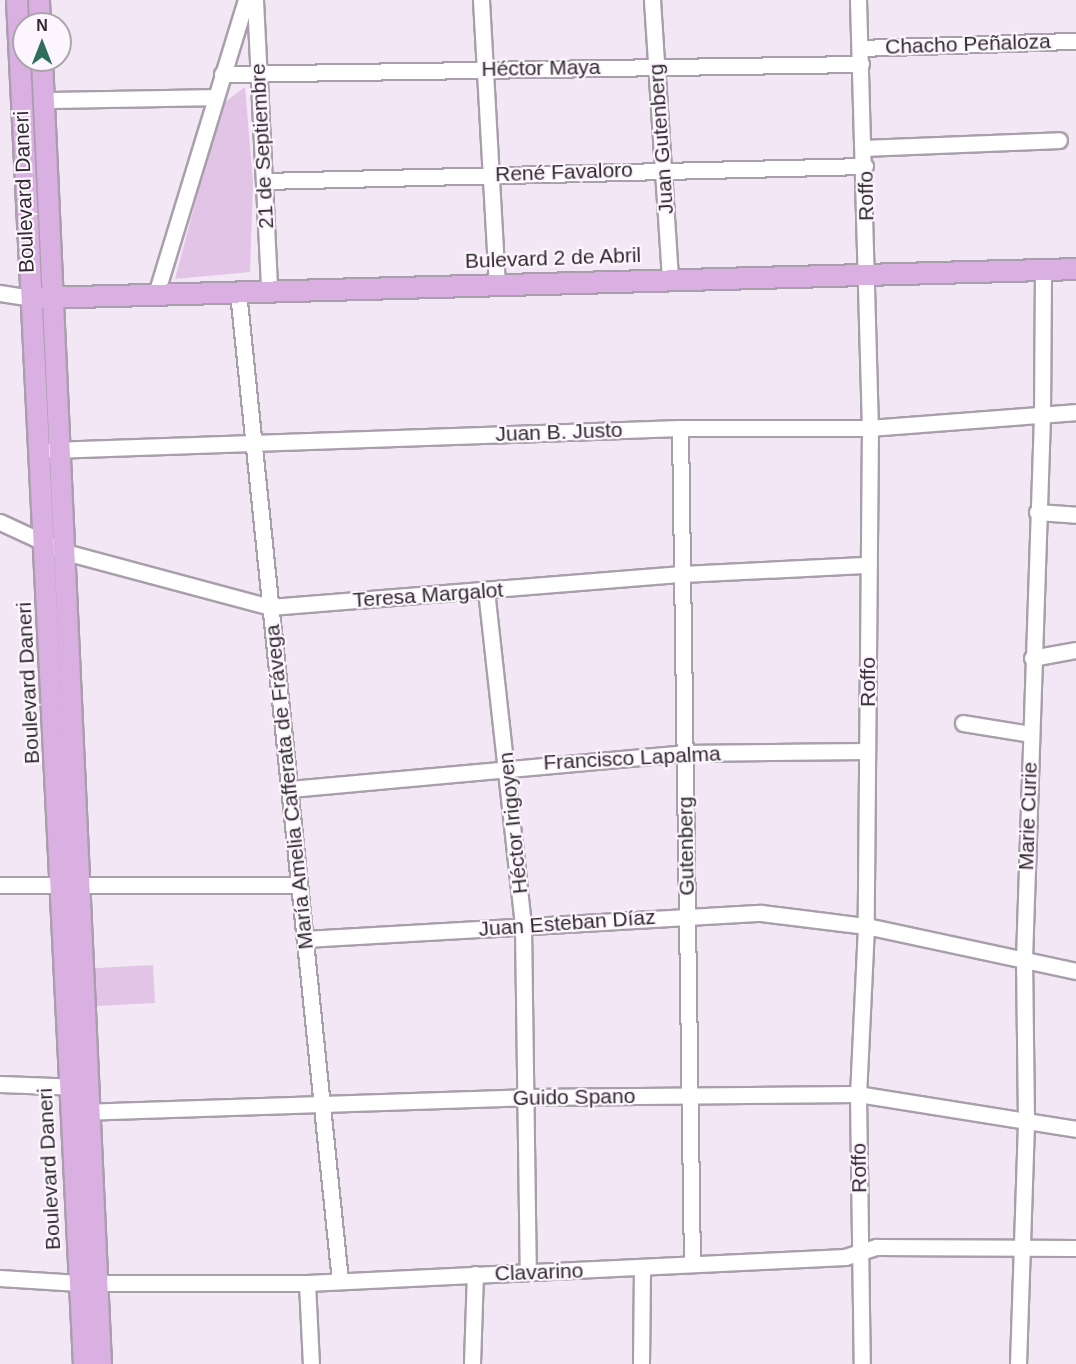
<!DOCTYPE html>
<meta charset="utf-8">
<style>
body{margin:0}
#map{position:relative;width:1076px;height:1364px;overflow:hidden;background:#f3e7f5;font-family:Helvetica,sans-serif}
div>[style]{position:absolute}
.green>*{inset:0;background:#e2c4e6;transform-origin:0 0}
.roads{filter:drop-shadow(2px 0 #a99eab) drop-shadow(-2px 0 #a99eab) drop-shadow(0 2px #a99eab) drop-shadow(0 -2px #a99eab)}
.minor>*{height:15px;margin:-7.5px;padding:0 7.5px;transform-origin:7.5px;border-radius:7.5px;background:#fff}
.major>*{height:20px;margin:-10px;padding:0 10px;transform-origin:10px;border-radius:10px;background:#daafe2}
span{translate:-50% -50%;white-space:nowrap;text-align:center;line-height:1.15;-webkit-text-stroke:4.5px #fdf6fe;paint-order:stroke}
.street-label{font-size:21px;color:#302b30}
.north{position:absolute;left:12px;top:12px;width:60px;height:60px;box-sizing:border-box;background:#fdf6fe;border:2px solid #aba5ac;border-radius:50%;rotate:0deg;font-size:16px;font-weight:700;line-height:24px;text-align:center;color:#302b30}
.north::after{content:'';display:block;margin:auto;width:21px;height:27px;background:#2e6e5d;clip-path:polygon(50% 0,100% 100%,50% 72%,0 100%)}
</style>
<div id="map">
<div class="green">
<div style="clip-path:polygon(245px 87px,253px 183px,250px 272px,175px 279px,221px 105px)"></div>
<div style="left:153px;top:965px;width:38px;height:65px;rotate:87deg"></div>
</div>
<div class="roads">
<div class="minor">
<div style="left:255px;top:0;width:291px;rotate:87.2deg"></div>
<div style="left:481px;top:0;width:283px;rotate:86.8deg"></div>
<div style="left:652px;top:0;width:279px;rotate:86.3deg"></div>
<div style="left:858px;top:0;width:428px;rotate:88.4deg"></div>
<div style="left:870px;top:428px;width:498px;rotate:90.5deg"></div>
<div style="left:866px;top:926px;width:168px;rotate:92.7deg"></div>
<div style="left:858px;top:1094px;width:270px;rotate:89.2deg"></div>
<div style="left:860px;top:48px;width:216px;rotate:-1.9deg"></div>
<div style="left:222px;top:74px;width:639px;rotate:-0.9deg"></div>
<div style="left:44px;top:100px;width:170px;rotate:-1deg"></div>
<div style="left:864px;top:148px;width:195px;rotate:-2.3deg"></div>
<div style="left:264px;top:181px;width:601px;rotate:-1.43deg"></div>
<div style="left:238px;top:292px;width:994px;rotate:84.11deg"></div>
<div style="left:0;top:293px;width:32px;rotate:9deg"></div>
<div style="left:156px;top:294px;width:307px;rotate:-73deg"></div>
<div style="left:680px;top:428px;width:836px;rotate:89.18deg"></div>
<div style="left:51px;top:450px;width:629px;rotate:-2deg"></div>
<div style="left:680px;top:428px;width:190px"></div>
<div style="left:870px;top:428px;width:207px;rotate:-4.4deg"></div>
<div style="left:1037px;top:512px;width:39px;rotate:4deg"></div>
<div style="left:0;top:522px;width:72px;rotate:24.8deg"></div>
<div style="left:65px;top:552px;width:212px;rotate:15deg"></div>
<div style="left:270px;top:607px;width:413px;rotate:-4.6deg"></div>
<div style="left:682px;top:574px;width:187px;rotate:-2.8deg"></div>
<div style="left:486px;top:590px;width:339px;rotate:83.7deg"></div>
<div style="left:523px;top:927px;width:345px;rotate:89.2deg"></div>
<div style="left:1032px;top:658px;width:45px;rotate:-10.3deg"></div>
<div style="left:963px;top:723px;width:68px;rotate:9.3deg"></div>
<div style="left:290px;top:789px;width:396px;rotate:-5.2deg"></div>
<div style="left:684px;top:753px;width:183px;rotate:-0.6deg"></div>
<div style="left:0;top:885px;width:299px"></div>
<div style="left:305px;top:939px;width:457px;rotate:-3.3deg"></div>
<div style="left:761px;top:913px;width:106px;rotate:7.1deg"></div>
<div style="left:866px;top:926px;width:215px;rotate:12.1deg"></div>
<div style="left:0;top:1084px;width:81px;rotate:2.1deg"></div>
<div style="left:80px;top:1112px;width:448px;rotate:-1.9deg"></div>
<div style="left:528px;top:1097px;width:330px;rotate:-0.5deg"></div>
<div style="left:858px;top:1094px;width:221px;rotate:9.1deg"></div>
<div style="left:0;top:1278px;width:79px;rotate:3.6deg"></div>
<div style="left:79px;top:1283px;width:228px"></div>
<div style="left:307px;top:1283px;width:539px;rotate:-2.77deg"></div>
<div style="left:845px;top:1257px;width:33px;rotate:-18deg"></div>
<div style="left:876px;top:1247px;width:200px;rotate:0.3deg"></div>
<div style="left:307px;top:1283px;width:81px;rotate:87.2deg"></div>
<div style="left:472px;top:1363px;width:89px;rotate:-88.1deg"></div>
<div style="left:641px;top:1364px;width:96px;rotate:-89.4deg"></div>
<div style="left:1018px;top:1364px;width:243px;rotate:-88.1deg"></div>
<div style="left:1026px;top:1121px;width:162px;rotate:-90.7deg"></div>
<div style="left:1024px;top:959px;width:544px;rotate:-88.1deg"></div>
<div style="left:1042px;top:415px;width:146px;rotate:-89.6deg"></div>
</div>
<div class="major">
<div style="left:17px;top:0;width:1366px;rotate:87.19deg"></div>
<div style="left:39px;top:0;width:24px;rotate:88deg"></div>
<div style="left:42px;top:60px;width:1305px;rotate:87.41deg"></div>
<div style="left:41px;top:298px;width:1035px;rotate:-1.6deg"></div>
</div>
</div>
<div class="street-label">
<span style="left:968px;top:44px;rotate:-2deg">Chacho Peñaloza</span>
<span style="left:541px;top:68px;rotate:-1deg">Héctor Maya</span>
<span style="left:661px;top:139px;rotate:-94deg">Juan Gutenberg</span>
<span style="left:262px;top:146px;rotate:-93deg">21 de Septiembre</span>
<span style="left:564px;top:172px;rotate:-2deg">René Favaloro</span>
<span style="left:24px;top:192px;rotate:-92deg">Boulevard Daneri</span>
<span style="left:866px;top:196px;rotate:-91deg">Roffo</span>
<span style="left:553px;top:258px;rotate:-2deg">Bulevard 2 de Abril</span>
<span style="left:559px;top:432px;rotate:-2deg">Juan B. Justo</span>
<span style="left:428px;top:595px;rotate:-4deg">Teresa Margalot</span>
<span style="left:868px;top:682px;rotate:-90deg">Roffo</span>
<span style="left:28px;top:683px;rotate:-93deg">Boulevard Daneri</span>
<span style="left:632px;top:758px;rotate:-3deg">Francisco Lapalma</span>
<span style="left:289px;top:787px;rotate:-96deg">María Amelia Cafferata de Frávega</span>
<span style="left:1028px;top:816px;rotate:-88deg">Marie Curie</span>
<span style="left:513px;top:823px;rotate:-96deg">Héctor Irigoyen</span>
<span style="left:686px;top:846px;rotate:-91deg">Gutenberg</span>
<span style="left:567px;top:923px;rotate:-4deg">Juan Esteban Díaz</span>
<span style="left:574px;top:1097px;rotate:-1deg">Guido Spano</span>
<span style="left:859px;top:1168px;rotate:-91deg">Roffo</span>
<span style="left:49px;top:1169px;rotate:-93deg">Boulevard Daneri</span>
<span style="left:539px;top:1272px;rotate:-2deg">Clavarino</span>
</div>
<div class="north">N</div>
</div>
